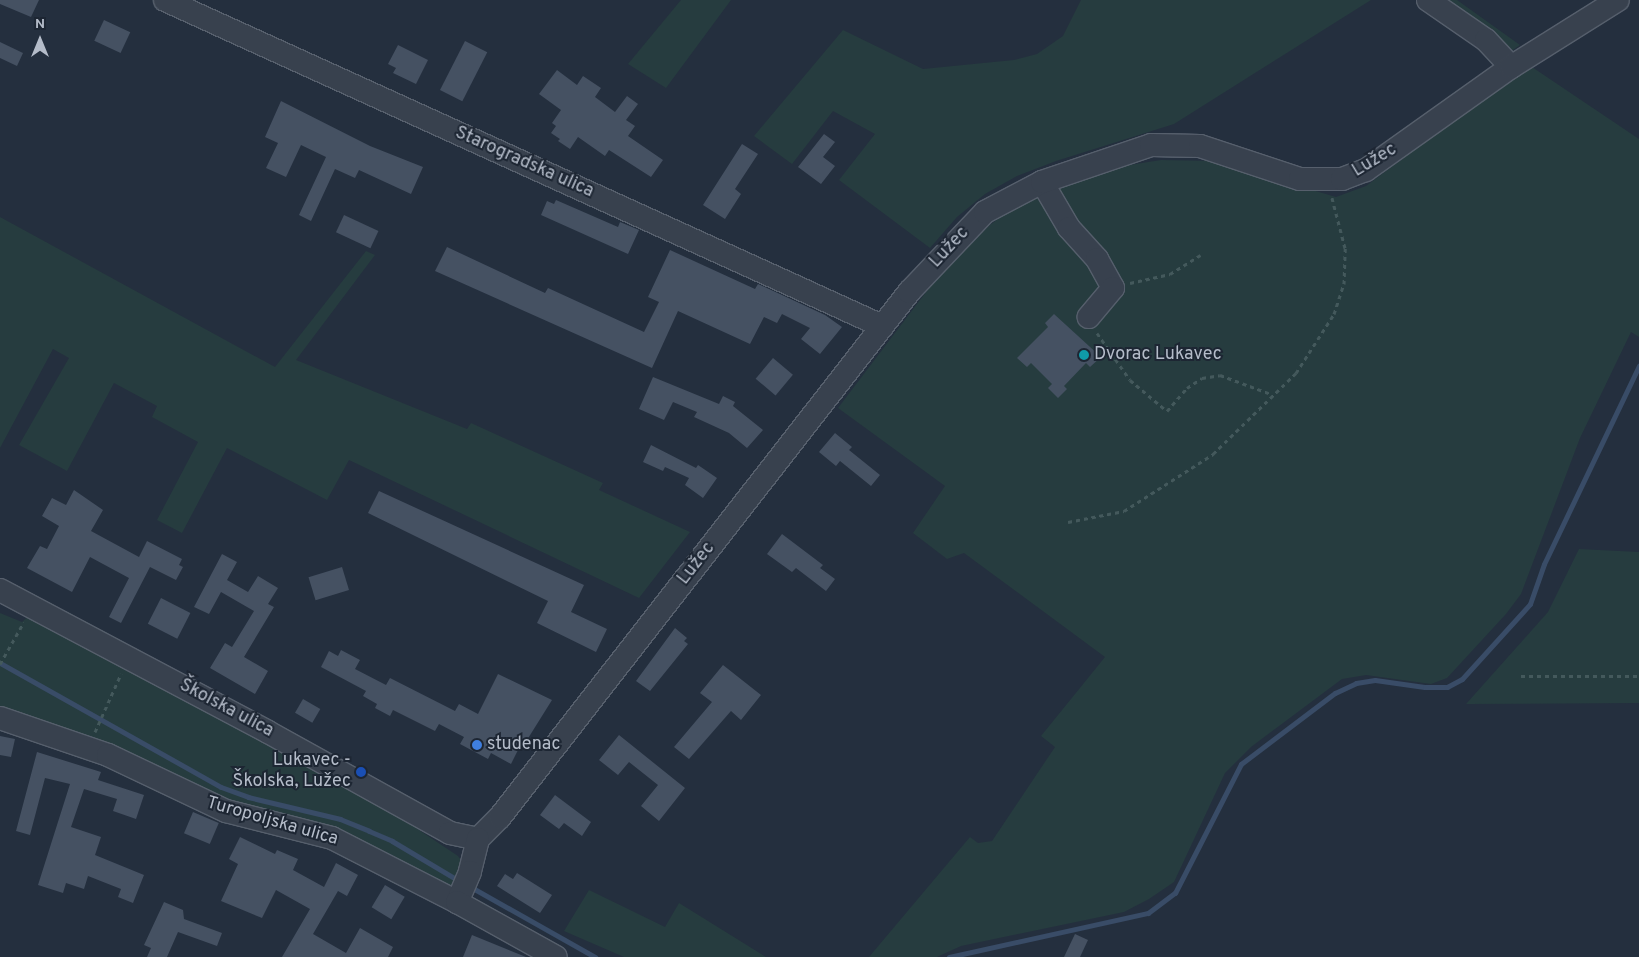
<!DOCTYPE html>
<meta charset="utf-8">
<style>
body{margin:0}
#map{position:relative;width:1639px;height:957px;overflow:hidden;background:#242f3e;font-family:Overpass,sans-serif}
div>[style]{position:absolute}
.green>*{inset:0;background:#263c3f}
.stream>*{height:5px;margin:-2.5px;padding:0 2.5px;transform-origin:2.5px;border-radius:2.5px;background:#394c67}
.building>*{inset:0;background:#455162;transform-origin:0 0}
.path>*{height:3px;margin-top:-1.5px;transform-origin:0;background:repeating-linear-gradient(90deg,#44595c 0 4px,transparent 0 8px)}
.roads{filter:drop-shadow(1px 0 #565f6c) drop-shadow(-1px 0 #565f6c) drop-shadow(0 1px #565f6c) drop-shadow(0 -1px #565f6c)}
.minor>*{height:22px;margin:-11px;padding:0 11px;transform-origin:11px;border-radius:11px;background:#38414e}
.dots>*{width:14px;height:14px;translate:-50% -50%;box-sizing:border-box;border:2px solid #1d2633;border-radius:50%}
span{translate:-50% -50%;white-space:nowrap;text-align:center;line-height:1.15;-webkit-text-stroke:4px #1d2633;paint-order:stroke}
.street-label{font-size:18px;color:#b4bcc9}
.poi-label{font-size:18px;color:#b4bcc9}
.left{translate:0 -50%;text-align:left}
.right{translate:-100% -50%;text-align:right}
.north{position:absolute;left:15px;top:15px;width:50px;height:50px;-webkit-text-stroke:4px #1d2633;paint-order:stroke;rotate:0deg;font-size:14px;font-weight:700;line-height:20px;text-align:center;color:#b4bcc9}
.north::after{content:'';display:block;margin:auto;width:18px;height:22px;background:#b4bcc9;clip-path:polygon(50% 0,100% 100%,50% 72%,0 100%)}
</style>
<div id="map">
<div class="green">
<div style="clip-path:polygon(681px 0,731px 0,666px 88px,628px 64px)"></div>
<div style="clip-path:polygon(1081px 0,1371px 0,1174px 124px,1056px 161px,1017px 176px,985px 194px,957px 217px,930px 248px,839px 180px,875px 134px,833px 111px,792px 164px,754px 136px,843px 30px,923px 69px,1014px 60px,1037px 54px,1063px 36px)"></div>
<div style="clip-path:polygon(1433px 0,1457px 0,1520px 45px,1510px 52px)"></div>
<div style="clip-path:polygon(1529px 65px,1639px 139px,1639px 337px,1631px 332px,1580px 438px,1521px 594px,1506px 614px,1447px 678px,1431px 684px,1366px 675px,1342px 679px,1251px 747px,1225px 773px,1174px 882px,1149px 899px,1124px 912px,961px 946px,937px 957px,869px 957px,970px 837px,978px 843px,992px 841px,1055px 747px,1041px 736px,1105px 657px,964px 553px,947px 559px,913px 533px,945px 486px,838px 408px,939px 275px,990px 225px,1026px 197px,1123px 166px,1161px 160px,1214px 161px,1336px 197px,1366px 186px)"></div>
<div style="clip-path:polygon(0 217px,275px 367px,366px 251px,375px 255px,296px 360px,467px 429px,471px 423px,603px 483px,599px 490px,690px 532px,639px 598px,349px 460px,327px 500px,227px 448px,182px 533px,157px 520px,198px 442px,152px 417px,157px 406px,114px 383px,67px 471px,19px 445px,69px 358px,53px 349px,0 448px)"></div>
<div style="clip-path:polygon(1579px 549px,1639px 552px,1639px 703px,1466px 704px,1548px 612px)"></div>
<div style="clip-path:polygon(33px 612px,389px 810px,458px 856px,466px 867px,449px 892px,0 710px,0 613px,22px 622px)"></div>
<div style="clip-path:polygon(589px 890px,665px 927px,679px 903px,766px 957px,624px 957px,564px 931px)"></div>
</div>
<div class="stream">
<div style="left:0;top:663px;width:253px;rotate:29.3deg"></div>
<div style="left:221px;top:787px;width:29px;rotate:20deg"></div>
<div style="left:248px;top:797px;width:95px;rotate:13.4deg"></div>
<div style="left:340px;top:819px;width:31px;rotate:22deg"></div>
<div style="left:369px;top:831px;width:25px;rotate:23deg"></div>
<div style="left:392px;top:841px;width:78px;rotate:30.8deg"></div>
<div style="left:469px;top:886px;width:145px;rotate:29.4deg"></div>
<div style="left:949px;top:957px;width:204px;rotate:-12.5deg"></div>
<div style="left:1148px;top:913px;width:34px;rotate:-37deg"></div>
<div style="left:1175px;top:893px;width:145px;rotate:-62.9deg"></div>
<div style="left:1241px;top:764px;width:118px;rotate:-37.1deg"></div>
<div style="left:1335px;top:693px;width:23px;rotate:-25deg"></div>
<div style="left:1356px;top:683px;width:19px;rotate:-9deg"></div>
<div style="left:1375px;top:680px;width:50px;rotate:8deg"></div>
<div style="left:1425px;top:687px;width:22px"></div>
<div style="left:1447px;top:687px;width:17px;rotate:-28deg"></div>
<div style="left:1462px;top:679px;width:101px;rotate:-47.8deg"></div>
<div style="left:1530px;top:604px;width:42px;rotate:-70.7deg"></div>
<div style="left:1544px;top:564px;width:220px;rotate:-64.4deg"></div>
</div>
<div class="building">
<div style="clip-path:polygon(0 0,39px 0,31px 17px,0 4px)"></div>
<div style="left:104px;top:20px;width:29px;height:23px;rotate:25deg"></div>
<div style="left:465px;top:41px;width:25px;height:55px;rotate:27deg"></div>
<div style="clip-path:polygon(0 42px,23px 53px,17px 66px,0 58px)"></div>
<div style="clip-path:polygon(398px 45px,428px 60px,416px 84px,393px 73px,396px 68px,388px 64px)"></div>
<div style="clip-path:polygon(557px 70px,577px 85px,583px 76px,601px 88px,595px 97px,615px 112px,627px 96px,638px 104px,626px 120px,635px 126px,628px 136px,663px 160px,651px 177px,609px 150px,605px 156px,578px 137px,570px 149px,558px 141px,560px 139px,551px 133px,556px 126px,552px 123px,561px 110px,539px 94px)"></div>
<div style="clip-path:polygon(281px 101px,370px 146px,423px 167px,411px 194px,359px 170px,355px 178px,335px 169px,311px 221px,299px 215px,326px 157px,301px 145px,286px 177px,266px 168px,278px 143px,265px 137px)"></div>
<div style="clip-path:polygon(824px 134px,835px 142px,823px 157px,835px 166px,821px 184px,798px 167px)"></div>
<div style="clip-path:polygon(742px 144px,758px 154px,735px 189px,741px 194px,725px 219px,703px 205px)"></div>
<div style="clip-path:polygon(556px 200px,618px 227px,620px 222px,639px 230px,628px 254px,541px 215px,547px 201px,554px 204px)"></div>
<div style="left:344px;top:215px;width:38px;height:19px;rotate:25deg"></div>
<div style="clip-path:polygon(447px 247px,545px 293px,548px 288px,644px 332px,659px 302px,648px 297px,670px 250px,755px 289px,758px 284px,825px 315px,842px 327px,820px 354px,801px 339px,810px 328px,782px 314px,777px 323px,764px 317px,750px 344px,678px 311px,652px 368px,435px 271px)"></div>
<div style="clip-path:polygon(1054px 314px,1101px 357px,1090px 367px,1086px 363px,1064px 386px,1067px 389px,1058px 398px,1048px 388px,1052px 384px,1031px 363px,1027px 367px,1017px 358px,1048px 327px,1045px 323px)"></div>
<div style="left:773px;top:358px;width:26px;height:27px;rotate:40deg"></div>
<div style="clip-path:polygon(653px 377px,719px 404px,723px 396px,735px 402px,733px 406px,763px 430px,747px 448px,729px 433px,694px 417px,697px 412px,673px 402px,664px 420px,639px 409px)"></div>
<div style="clip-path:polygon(835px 433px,852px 447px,849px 450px,880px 475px,871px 486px,840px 461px,836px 466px,819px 452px)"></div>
<div style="clip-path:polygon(651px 445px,696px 468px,698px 465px,717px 478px,703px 498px,685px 485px,689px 478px,665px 467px,663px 471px,643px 462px)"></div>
<div style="clip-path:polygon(74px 490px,103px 510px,91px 531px,139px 557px,147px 541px,182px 559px,179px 565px,183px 567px,176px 580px,150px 567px,121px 623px,109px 617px,129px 578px,90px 557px,72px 592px,27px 568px,40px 546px,47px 549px,59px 526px,42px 516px,52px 498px,66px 505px)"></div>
<div style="clip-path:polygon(379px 491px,584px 585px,571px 612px,607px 629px,596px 652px,537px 623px,548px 601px,368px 513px)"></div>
<div style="clip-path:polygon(782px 534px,823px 565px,820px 568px,835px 579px,826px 591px,796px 568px,792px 572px,767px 554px)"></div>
<div style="clip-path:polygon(222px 554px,237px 562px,227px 580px,248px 592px,258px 576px,278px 588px,268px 604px,274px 607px,244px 657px,268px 671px,255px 694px,210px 668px,225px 643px,232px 647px,254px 611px,221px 592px,209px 614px,194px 607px)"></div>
<div style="left:342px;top:567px;width:24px;height:35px;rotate:73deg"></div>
<div style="left:161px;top:598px;width:33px;height:29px;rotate:27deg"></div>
<div style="clip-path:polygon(675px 628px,687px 638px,684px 641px,688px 644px,650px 691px,636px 681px)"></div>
<div style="clip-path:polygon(341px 650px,360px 660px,355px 669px,386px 685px,390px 678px,455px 711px,459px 704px,478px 714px,498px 674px,552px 700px,527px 740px,524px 738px,511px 764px,491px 753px,488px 759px,460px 744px,464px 737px,439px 724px,435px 731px,393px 710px,390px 716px,375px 708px,377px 704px,363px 696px,366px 691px,321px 667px,329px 651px,338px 656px)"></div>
<div style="clip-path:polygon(723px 665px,761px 695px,741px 720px,731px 711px,689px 759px,674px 747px,712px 702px,700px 693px)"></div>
<div style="left:303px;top:699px;width:20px;height:16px;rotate:30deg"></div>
<div style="clip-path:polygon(619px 735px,685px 788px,659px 821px,641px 806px,658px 785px,629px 762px,618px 775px,599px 760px)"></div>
<div style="clip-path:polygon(0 736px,15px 739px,11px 757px,0 755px)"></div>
<div style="clip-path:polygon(37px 752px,101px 772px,98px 780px,144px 795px,136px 819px,113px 811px,117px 799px,84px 789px,71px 827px,101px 837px,95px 855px,144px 875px,133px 903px,118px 897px,121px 889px,88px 876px,84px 889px,66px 883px,63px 893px,38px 885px,70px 784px,45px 778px,30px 835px,16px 831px)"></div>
<div style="clip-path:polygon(555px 795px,591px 822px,582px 836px,564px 823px,559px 829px,540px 815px)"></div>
<div style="left:193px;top:812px;width:28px;height:23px;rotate:23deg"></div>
<div style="clip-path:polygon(240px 837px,275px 854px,277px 850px,298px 859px,293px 870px,324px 887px,336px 863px,358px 875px,347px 896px,338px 891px,313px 934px,346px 953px,360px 928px,393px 947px,388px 957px,282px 957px,310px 909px,276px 890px,262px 918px,221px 901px,238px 864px,229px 859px)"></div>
<div style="clip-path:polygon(517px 873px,552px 895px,540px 913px,497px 886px,505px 874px,513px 879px)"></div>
<div style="left:385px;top:885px;width:23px;height:26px;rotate:31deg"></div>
<div style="clip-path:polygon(164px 902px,183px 910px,184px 919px,222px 933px,217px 946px,178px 932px,167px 957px,147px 957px,151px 948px,144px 945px)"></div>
<div style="clip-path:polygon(1075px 934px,1088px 940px,1080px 957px,1064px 957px)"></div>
<div style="clip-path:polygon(472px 935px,526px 957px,463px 957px)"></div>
</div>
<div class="path">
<div style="left:1130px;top:283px;width:41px;rotate:-12.7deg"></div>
<div style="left:1170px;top:274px;width:36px;rotate:-32deg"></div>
<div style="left:1097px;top:333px;width:57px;rotate:54.9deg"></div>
<div style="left:1130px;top:380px;width:48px;rotate:40deg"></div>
<div style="left:1167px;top:411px;width:30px;rotate:-49deg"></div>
<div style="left:1187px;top:388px;width:18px;rotate:-34deg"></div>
<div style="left:1202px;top:378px;width:18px;rotate:-9deg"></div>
<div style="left:1220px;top:375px;width:54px;rotate:20.4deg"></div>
<div style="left:1068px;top:522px;width:57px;rotate:-11.1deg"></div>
<div style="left:1124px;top:511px;width:106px;rotate:-32.6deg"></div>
<div style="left:1213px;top:454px;width:116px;rotate:-44.3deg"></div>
<div style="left:1296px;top:373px;width:70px;rotate:-57.2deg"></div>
<div style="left:1334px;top:314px;width:32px;rotate:-72deg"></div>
<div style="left:1344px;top:284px;width:36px;rotate:-88deg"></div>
<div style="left:1345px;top:248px;width:52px;rotate:-104.6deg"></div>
<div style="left:0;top:664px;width:48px;rotate:-60.3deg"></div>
<div style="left:1521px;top:676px;width:118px"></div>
<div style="left:95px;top:732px;width:64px;rotate:-65.9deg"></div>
</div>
<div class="roads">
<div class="minor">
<div style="left:165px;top:0;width:788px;rotate:24.45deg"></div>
<div style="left:1428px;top:0;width:70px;rotate:34.6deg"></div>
<div style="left:1486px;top:40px;width:37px;rotate:47deg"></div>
<div style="left:1042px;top:182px;width:53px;rotate:59.6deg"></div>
<div style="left:1069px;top:228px;width:42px;rotate:47.9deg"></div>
<div style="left:1097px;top:259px;width:33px;rotate:61deg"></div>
<div style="left:1113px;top:288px;width:38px;rotate:130deg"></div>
<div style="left:0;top:590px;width:303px;rotate:27.9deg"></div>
<div style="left:268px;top:732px;width:208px;rotate:29deg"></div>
<div style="left:450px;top:833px;width:29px;rotate:12deg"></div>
<div style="left:0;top:718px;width:114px;rotate:18.9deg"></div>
<div style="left:108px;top:755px;width:131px;rotate:25.4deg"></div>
<div style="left:226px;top:811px;width:109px;rotate:14.3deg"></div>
<div style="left:332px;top:838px;width:140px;rotate:27.1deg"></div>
<div style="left:478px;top:839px;width:31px;rotate:-45deg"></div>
<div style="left:500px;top:817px;width:666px;rotate:-52.08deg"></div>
<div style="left:909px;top:292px;width:110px;rotate:-46.5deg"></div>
<div style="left:985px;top:212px;width:64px;rotate:-27.8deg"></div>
<div style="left:1042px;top:182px;width:115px;rotate:-18.7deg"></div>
<div style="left:1151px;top:145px;width:49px;rotate:1.2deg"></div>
<div style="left:1200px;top:146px;width:105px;rotate:18.3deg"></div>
<div style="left:1300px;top:179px;width:42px"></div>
<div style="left:1342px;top:179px;width:26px;rotate:-21deg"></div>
<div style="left:1366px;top:170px;width:178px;rotate:-35.4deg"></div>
<div style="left:1511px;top:67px;width:126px;rotate:-32.1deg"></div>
<div style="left:478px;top:839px;width:34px;rotate:104deg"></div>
<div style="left:470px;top:872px;width:33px;rotate:113deg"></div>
<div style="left:457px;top:902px;width:113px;rotate:29.1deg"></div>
</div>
</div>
<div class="dots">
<div style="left:1084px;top:355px;background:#0f9aa8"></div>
<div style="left:477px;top:745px;background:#3f7fe0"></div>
<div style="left:361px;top:772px;background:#1a4fb4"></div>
</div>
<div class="street-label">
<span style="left:1375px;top:161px;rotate:-31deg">Lužec</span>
<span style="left:524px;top:163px;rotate:24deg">Starogradska ulica</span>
<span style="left:950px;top:248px;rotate:-47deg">Lužec</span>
<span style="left:697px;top:564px;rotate:-52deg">Lužec</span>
<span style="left:226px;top:709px;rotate:28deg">Školska ulica</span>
<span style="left:272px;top:822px;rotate:16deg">Turopoljska ulica</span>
</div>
<div class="poi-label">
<span class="left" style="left:1094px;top:355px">Dvorac Lukavec</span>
<span class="left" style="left:487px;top:745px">studenac</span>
<span class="right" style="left:351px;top:772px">Lukavec -<br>Školska, Lužec</span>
</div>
<div class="north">N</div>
</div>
